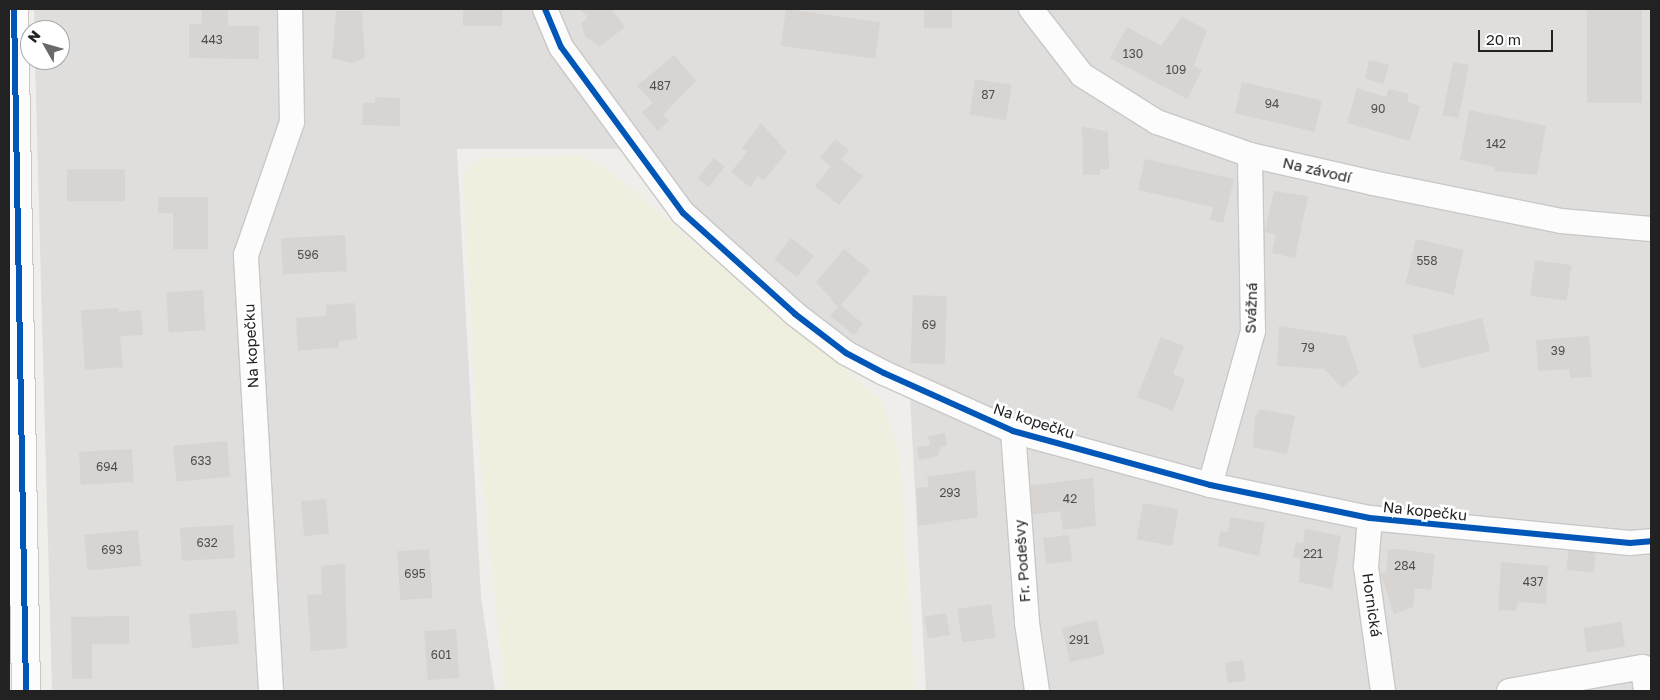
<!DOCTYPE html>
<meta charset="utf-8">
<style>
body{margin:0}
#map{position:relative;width:1660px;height:700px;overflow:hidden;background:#f0eeeb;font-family:"Golos Text",sans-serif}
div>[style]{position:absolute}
.residential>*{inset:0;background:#dfdedc}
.farmland>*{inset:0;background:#efefdf}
.building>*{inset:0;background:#d7d4d2;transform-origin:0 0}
.roads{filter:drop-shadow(1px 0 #c9c8c7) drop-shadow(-1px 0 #c9c8c7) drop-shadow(0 1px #c9c8c7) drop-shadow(0 -1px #c9c8c7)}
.minor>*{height:24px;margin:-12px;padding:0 12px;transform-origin:12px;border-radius:12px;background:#fdfcfc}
.tertiary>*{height:28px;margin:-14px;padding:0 14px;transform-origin:14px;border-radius:14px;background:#fdfcfc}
.cycleway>*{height:6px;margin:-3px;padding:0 3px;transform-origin:3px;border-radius:3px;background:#0057b8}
span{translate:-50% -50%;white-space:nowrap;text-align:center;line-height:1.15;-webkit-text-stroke:5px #fff;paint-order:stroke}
.number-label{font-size:12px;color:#4f4e4e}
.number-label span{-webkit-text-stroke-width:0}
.street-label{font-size:15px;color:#222}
.frame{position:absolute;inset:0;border:10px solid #222;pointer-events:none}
.north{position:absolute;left:20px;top:20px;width:50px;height:50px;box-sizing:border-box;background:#fff;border:1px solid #a7a7a7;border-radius:50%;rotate:308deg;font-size:14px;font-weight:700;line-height:20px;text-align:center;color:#222}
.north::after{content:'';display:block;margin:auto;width:18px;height:22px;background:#6a6968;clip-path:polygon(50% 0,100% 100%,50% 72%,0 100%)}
.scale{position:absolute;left:1478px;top:30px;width:75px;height:22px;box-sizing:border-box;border:2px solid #222;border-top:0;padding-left:6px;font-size:15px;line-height:18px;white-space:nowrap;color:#222;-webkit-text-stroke:4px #fff;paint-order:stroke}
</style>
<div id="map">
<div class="residential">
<div style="clip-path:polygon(34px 9px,1651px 9px,1651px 691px,926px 691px,910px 397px,849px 367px,712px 256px,619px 149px,457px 149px,481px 597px,495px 691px,52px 691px,35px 60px,60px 60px,60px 30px,35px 30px)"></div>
</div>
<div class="farmland">
<div style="clip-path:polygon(579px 156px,606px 168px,881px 400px,899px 452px,915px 691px,505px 691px,479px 446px,463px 174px,480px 158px)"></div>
</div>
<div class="building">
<div style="clip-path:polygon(202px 9px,228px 10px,228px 26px,259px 26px,259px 59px,189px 58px,189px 24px,202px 24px)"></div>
<div style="left:463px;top:9px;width:39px;height:17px"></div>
<div style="clip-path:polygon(580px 9px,611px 9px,625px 27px,599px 47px,585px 36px,581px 23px,588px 18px)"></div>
<div style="left:786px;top:9px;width:95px;height:37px;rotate:8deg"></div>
<div style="left:924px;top:9px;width:28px;height:19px"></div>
<div style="left:1587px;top:9px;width:55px;height:94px"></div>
<div style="clip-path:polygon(336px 11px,362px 11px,365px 58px,352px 63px,332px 58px)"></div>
<div style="clip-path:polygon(1182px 17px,1207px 30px,1194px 66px,1202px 70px,1187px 99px,1110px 58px,1127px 27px,1161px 46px)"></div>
<div style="clip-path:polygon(674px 55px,696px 81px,663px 115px,669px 121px,658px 131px,642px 112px,653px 103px,637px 86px)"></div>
<div style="clip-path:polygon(1369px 60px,1389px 65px,1383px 84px,1365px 78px)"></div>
<div style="left:1453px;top:62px;width:16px;height:54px;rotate:11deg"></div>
<div style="left:975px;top:79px;width:37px;height:36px;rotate:9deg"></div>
<div style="left:1242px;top:82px;width:82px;height:32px;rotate:13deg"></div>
<div style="clip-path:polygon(1357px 88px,1386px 97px,1389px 89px,1409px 94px,1407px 102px,1420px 106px,1410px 141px,1347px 123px)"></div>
<div style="clip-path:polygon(375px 97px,400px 98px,400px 126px,362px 125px,363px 103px,375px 103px)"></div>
<div style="clip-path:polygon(1469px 110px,1546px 126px,1537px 175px,1494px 171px,1495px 167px,1460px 160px)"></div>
<div style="clip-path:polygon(761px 123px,787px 152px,763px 181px,758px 176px,750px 187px,731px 172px,747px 152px,742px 148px)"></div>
<div style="clip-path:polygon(1082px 126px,1108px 132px,1109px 169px,1100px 169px,1100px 175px,1083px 175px)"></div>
<div style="clip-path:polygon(835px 139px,849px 150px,841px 159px,863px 176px,839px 205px,815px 186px,831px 166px,820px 158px)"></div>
<div style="left:714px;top:158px;width:14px;height:26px;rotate:39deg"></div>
<div style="clip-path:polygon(1145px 159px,1234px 179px,1223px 223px,1210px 220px,1213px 207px,1138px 190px)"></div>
<div style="left:67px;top:169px;width:58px;height:32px"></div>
<div style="clip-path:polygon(1274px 191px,1308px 196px,1295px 258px,1272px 253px,1276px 235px,1265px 232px)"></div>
<div style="clip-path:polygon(158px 197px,208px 197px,208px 249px,173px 249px,173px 213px,158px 213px)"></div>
<div style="left:345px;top:235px;width:36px;height:64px;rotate:87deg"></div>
<div style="left:791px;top:238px;width:29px;height:27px;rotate:38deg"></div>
<div style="left:1416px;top:239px;width:49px;height:46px;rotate:13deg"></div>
<div style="clip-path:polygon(844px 249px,870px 270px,841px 305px,863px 324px,854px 335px,830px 316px,838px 307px,816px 282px)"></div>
<div style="left:1535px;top:260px;width:37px;height:36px;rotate:8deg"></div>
<div style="left:203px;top:290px;width:40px;height:37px;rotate:86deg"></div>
<div style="left:913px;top:295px;width:34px;height:68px;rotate:2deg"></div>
<div style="clip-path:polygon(355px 303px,357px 339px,339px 341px,339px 347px,298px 351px,296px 318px,326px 316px,326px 305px)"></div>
<div style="clip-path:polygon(119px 308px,119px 312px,141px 310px,143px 335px,120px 336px,123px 367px,85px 370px,81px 310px)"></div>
<div style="left:1482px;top:318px;width:34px;height:72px;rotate:76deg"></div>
<div style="clip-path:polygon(1279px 326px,1346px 336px,1359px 373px,1342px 388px,1324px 369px,1277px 366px)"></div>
<div style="clip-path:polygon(1589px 336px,1592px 377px,1570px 378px,1569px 369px,1538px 371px,1536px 340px)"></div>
<div style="clip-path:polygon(1161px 337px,1184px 346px,1173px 374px,1185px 379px,1173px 411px,1137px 397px)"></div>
<div style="clip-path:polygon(1260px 409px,1295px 416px,1287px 454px,1253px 447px,1255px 417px)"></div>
<div style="clip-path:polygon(945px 433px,947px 446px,941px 447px,938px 456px,919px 460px,917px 447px,930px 445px,928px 436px)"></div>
<div style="left:227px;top:441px;width:36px;height:54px;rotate:85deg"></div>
<div style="left:132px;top:449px;width:33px;height:53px;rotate:87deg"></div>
<div style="clip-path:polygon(975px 470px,978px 517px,918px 526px,916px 488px,929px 487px,927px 477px)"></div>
<div style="clip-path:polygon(1093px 478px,1096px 526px,1063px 530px,1060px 511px,1029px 515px,1025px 486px)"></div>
<div style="left:326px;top:499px;width:35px;height:25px;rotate:85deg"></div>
<div style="left:1143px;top:503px;width:36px;height:37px;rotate:10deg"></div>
<div style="clip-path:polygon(1230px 517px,1265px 523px,1259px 556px,1218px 546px,1220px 531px,1228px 532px)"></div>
<div style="left:233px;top:525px;width:33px;height:53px;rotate:87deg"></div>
<div style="clip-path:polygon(1305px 529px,1341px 536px,1332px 589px,1299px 582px,1300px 558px,1293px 557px,1296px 542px,1303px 543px)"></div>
<div style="left:138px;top:530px;width:36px;height:54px;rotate:85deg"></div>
<div style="left:1069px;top:535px;width:26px;height:26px;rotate:83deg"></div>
<div style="left:1569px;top:546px;width:27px;height:24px;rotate:6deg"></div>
<div style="left:429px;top:549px;width:49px;height:32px;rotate:86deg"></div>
<div style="clip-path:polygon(1399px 549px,1435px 554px,1431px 590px,1415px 588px,1413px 607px,1394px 614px,1381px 574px,1386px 572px,1388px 550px)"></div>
<div style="clip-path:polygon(1501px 562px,1548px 566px,1546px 604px,1519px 602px,1515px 611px,1498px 610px)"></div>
<div style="clip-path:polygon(345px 564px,347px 647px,351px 648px,311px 651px,307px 595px,322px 594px,321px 566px)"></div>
<div style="left:991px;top:604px;width:34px;height:34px;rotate:82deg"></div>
<div style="left:236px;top:610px;width:34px;height:47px;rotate:85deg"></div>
<div style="left:946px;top:613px;width:22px;height:22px;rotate:80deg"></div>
<div style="clip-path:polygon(129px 616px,129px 644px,92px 644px,92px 679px,72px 679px,71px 617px)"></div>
<div style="left:1097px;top:620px;width:35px;height:36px;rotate:77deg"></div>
<div style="left:1621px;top:622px;width:25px;height:38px;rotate:81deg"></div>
<div style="left:456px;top:629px;width:49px;height:32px;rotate:86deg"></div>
<div style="left:1243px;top:660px;width:21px;height:18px;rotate:82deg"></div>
</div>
<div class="roads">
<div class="minor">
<div style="left:545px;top:9px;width:41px;rotate:67.2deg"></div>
<div style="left:561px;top:47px;width:206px;rotate:53.7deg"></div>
<div style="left:683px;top:213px;width:151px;rotate:42deg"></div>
<div style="left:795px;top:314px;width:64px;rotate:37.4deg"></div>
<div style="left:846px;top:353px;width:43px;rotate:27.8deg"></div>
<div style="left:884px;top:373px;width:141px;rotate:24.2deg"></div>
<div style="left:1013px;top:431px;width:204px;rotate:15.3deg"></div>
<div style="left:1210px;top:485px;width:163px;rotate:11.7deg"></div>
<div style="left:1370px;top:518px;width:261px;rotate:5.5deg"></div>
<div style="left:1630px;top:543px;width:21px;rotate:-5deg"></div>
<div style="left:1031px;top:9px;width:83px;rotate:52.3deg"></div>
<div style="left:1082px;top:75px;width:89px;rotate:32.1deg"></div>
<div style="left:1157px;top:122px;width:99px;rotate:19.5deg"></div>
<div style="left:1250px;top:155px;width:126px;rotate:12.8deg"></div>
<div style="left:1373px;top:183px;width:192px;rotate:11.4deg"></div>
<div style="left:1561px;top:221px;width:90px;rotate:5.1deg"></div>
<div style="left:1013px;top:431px;width:193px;rotate:85.8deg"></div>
<div style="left:1027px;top:623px;width:69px;rotate:81.6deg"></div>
<div style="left:1210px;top:485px;width:160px;rotate:-74.4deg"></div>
<div style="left:1253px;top:331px;width:176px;rotate:-91deg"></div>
<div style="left:1370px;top:518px;width:49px;rotate:94.7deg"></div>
<div style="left:1366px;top:567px;width:125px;rotate:82.2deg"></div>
<div style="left:271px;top:691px;width:437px;rotate:-93.3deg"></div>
<div style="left:246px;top:255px;width:141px;rotate:-70.9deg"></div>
<div style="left:292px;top:122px;width:113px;rotate:-91deg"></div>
<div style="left:1509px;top:691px;width:136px;rotate:-10.2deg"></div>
<div style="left:1643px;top:667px;width:24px;rotate:83deg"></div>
</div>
<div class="tertiary">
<div style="left:14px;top:9px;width:682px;rotate:88.99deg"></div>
</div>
</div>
<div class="cycleway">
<div style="left:14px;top:9px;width:682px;rotate:88.99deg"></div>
<div style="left:545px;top:9px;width:41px;rotate:67.2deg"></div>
<div style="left:561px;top:47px;width:206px;rotate:53.7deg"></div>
<div style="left:683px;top:213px;width:151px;rotate:42deg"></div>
<div style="left:795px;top:314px;width:64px;rotate:37.4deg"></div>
<div style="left:846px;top:353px;width:43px;rotate:27.8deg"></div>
<div style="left:884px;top:373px;width:141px;rotate:24.2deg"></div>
<div style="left:1013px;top:431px;width:204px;rotate:15.3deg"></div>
<div style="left:1210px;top:485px;width:163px;rotate:11.7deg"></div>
<div style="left:1370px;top:518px;width:261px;rotate:5.5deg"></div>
<div style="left:1630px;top:543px;width:21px;rotate:-5deg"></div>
</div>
<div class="number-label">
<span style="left:212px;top:40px">443</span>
<span style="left:1133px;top:54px">130</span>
<span style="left:1176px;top:70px">109</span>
<span style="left:660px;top:86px">487</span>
<span style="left:988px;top:95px">87</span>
<span style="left:1272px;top:104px">94</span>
<span style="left:1378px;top:109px">90</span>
<span style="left:1496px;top:144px">142</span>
<span style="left:308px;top:255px">596</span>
<span style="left:1427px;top:261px">558</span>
<span style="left:929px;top:325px">69</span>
<span style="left:1308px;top:348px">79</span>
<span style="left:1558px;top:351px">39</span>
<span style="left:201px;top:461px">633</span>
<span style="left:107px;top:467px">694</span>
<span style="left:950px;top:493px">293</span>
<span style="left:1070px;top:499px">42</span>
<span style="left:207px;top:543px">632</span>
<span style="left:112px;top:550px">693</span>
<span style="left:1313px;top:554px">221</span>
<span style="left:1405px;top:566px">284</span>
<span style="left:415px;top:574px">695</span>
<span style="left:1533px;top:582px">437</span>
<span style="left:1079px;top:640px">291</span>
<span style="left:441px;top:655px">601</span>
</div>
<div class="street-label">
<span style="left:1317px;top:170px;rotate:13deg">Na závodí</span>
<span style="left:1251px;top:308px;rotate:-88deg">Svážná</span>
<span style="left:251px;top:346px;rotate:-93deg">Na kopečku</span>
<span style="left:1034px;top:421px;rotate:18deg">Na kopečku</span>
<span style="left:1425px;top:511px;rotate:6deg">Na kopečku</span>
<span style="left:1022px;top:561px;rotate:-94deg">Fr. Podešvy</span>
<span style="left:1372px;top:605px;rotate:82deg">Hornická</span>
</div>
<div class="frame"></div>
<div class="north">N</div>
<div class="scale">20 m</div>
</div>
